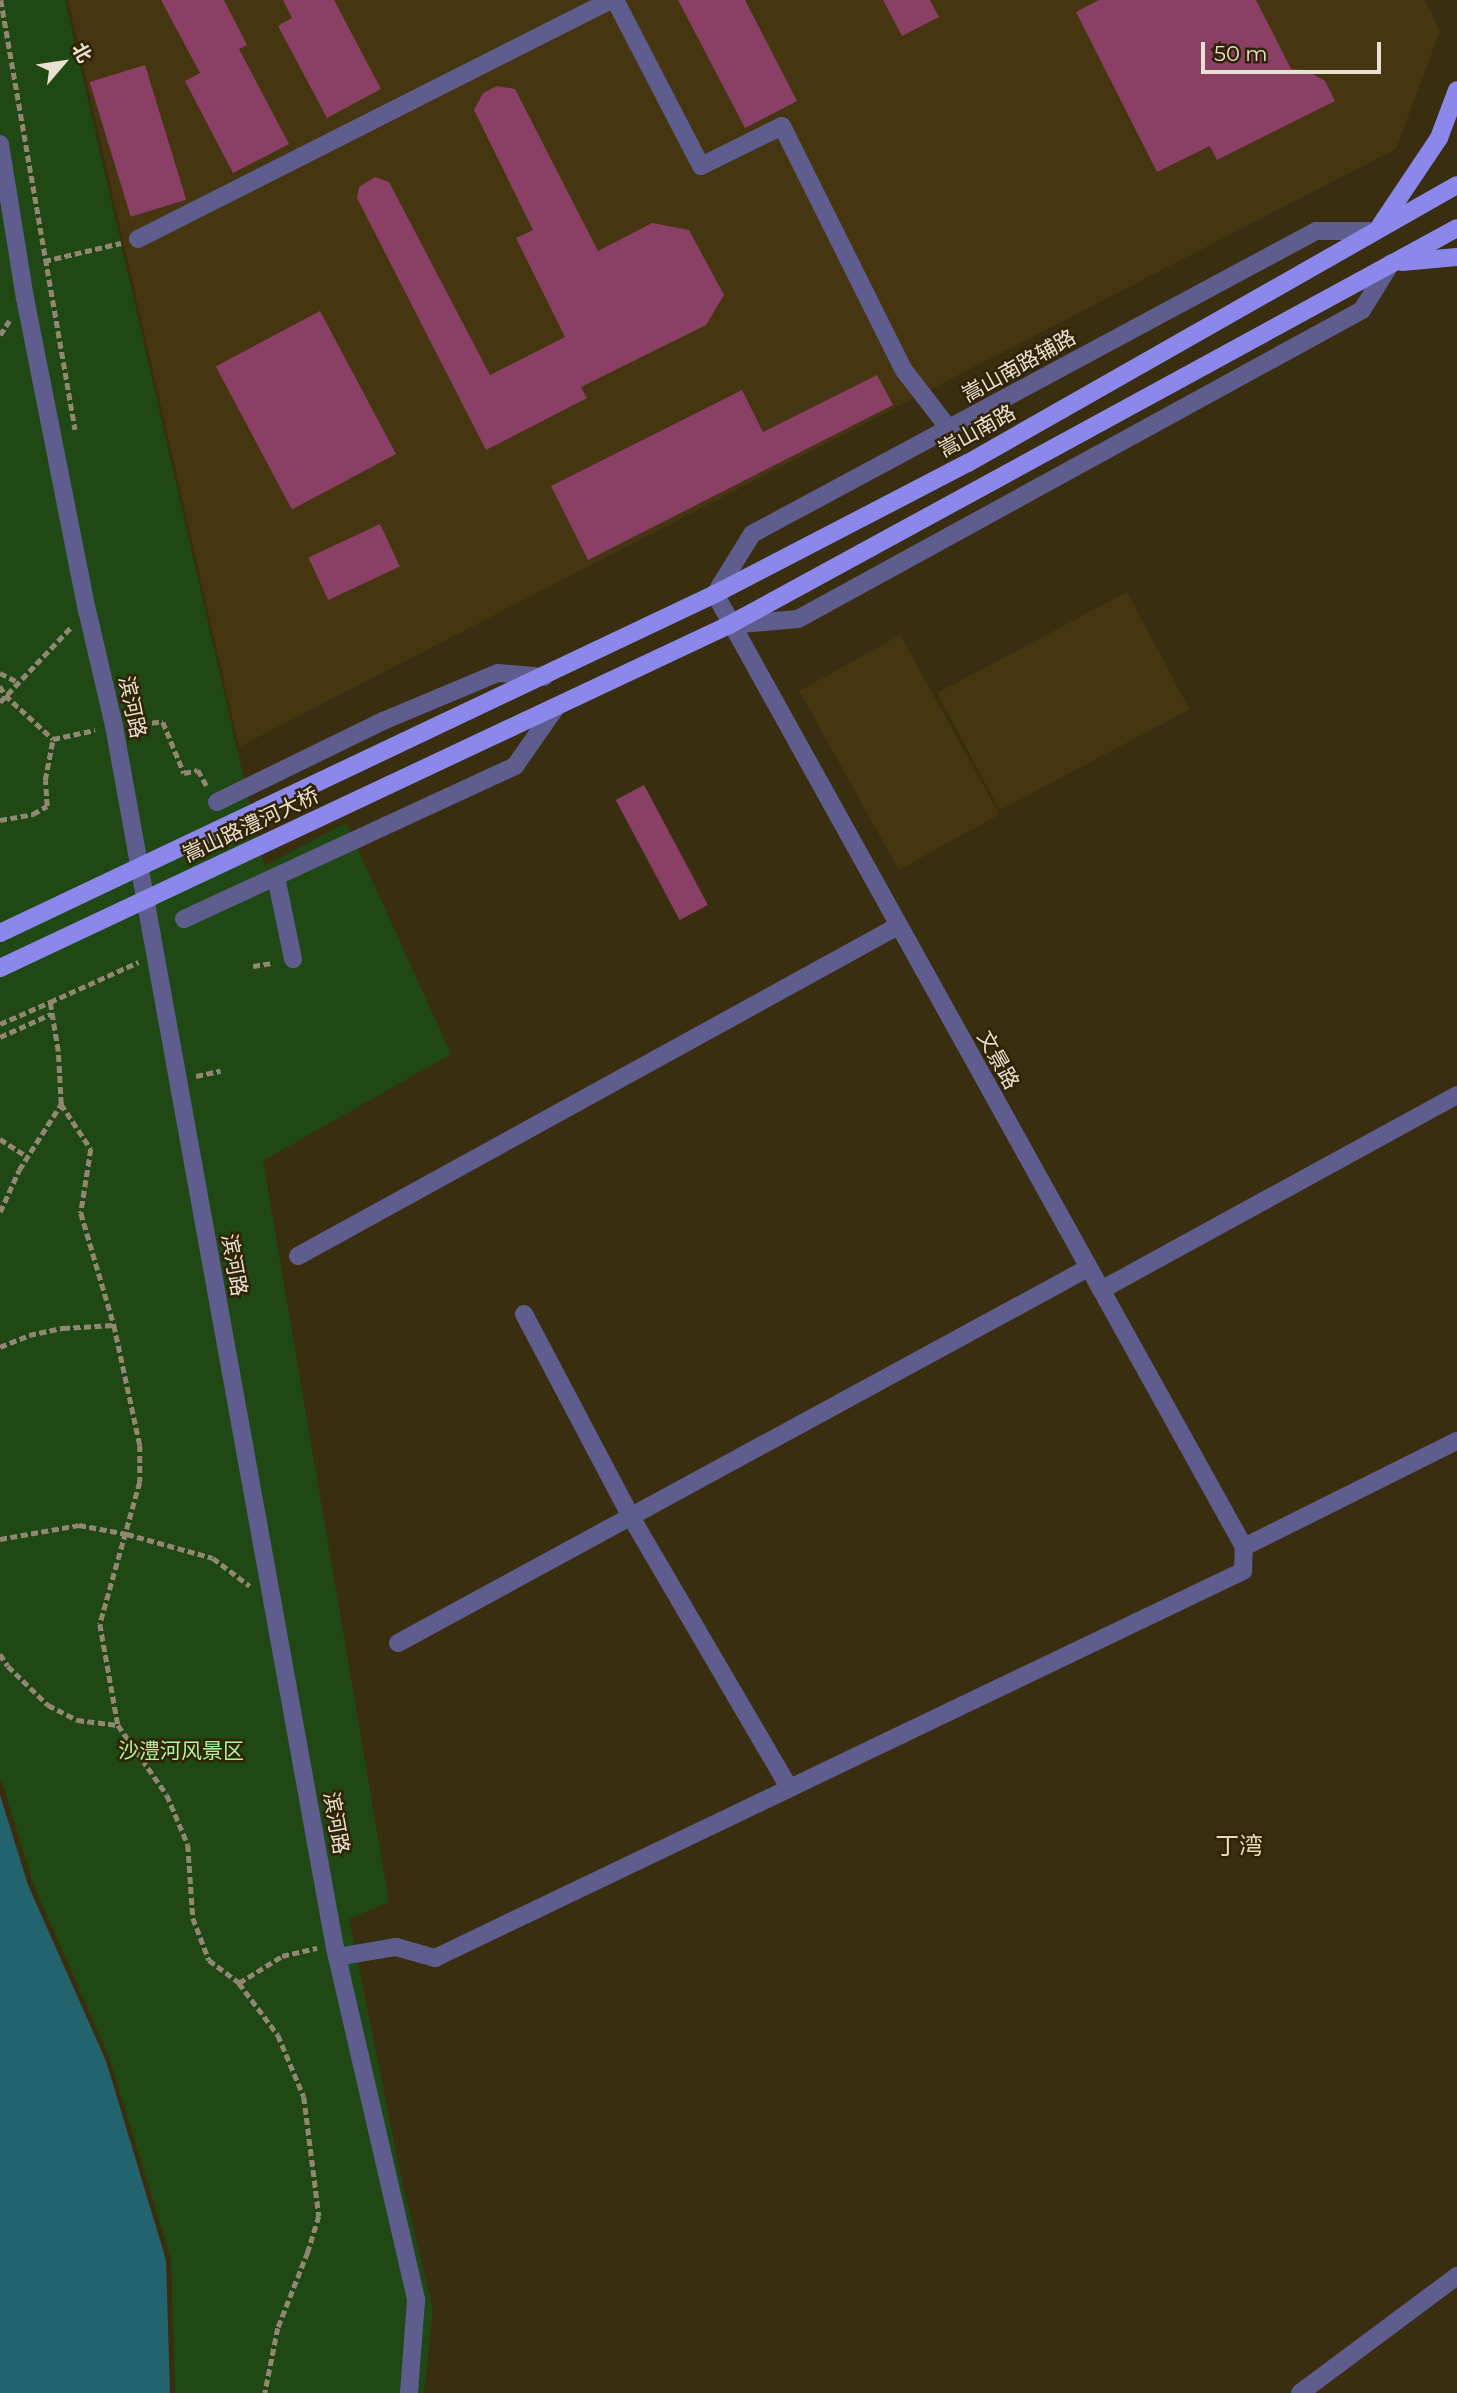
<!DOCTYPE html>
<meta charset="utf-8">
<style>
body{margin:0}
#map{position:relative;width:1457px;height:2393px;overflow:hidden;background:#3a2e11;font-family:Montserrat,"Noto Sans SC",sans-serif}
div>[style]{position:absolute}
.built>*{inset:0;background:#453510;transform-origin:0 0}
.green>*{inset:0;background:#1f4814}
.water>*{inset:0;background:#23636e}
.building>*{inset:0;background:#8a4064;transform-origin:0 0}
.path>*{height:4.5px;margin-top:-2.25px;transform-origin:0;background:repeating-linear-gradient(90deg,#928871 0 7px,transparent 0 10.5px)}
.minor>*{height:18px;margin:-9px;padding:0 9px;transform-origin:9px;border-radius:9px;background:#5e5d8d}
.major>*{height:18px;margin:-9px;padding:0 9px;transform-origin:9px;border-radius:9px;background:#8c87ea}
span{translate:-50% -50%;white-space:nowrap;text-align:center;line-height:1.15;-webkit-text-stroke:5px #302406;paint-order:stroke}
.street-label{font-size:21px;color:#e8e0d0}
.park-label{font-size:21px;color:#acf69c}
.quarter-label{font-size:24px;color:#e9d9b8}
.north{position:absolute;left:28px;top:28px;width:70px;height:70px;-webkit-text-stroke:5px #302406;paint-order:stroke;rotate:61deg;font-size:19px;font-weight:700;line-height:28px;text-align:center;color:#e8e0d0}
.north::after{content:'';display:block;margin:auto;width:24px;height:32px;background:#e8e0d0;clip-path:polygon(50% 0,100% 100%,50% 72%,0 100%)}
.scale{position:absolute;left:1201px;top:42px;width:180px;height:32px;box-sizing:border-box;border:4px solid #e8e0d0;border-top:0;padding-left:9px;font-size:21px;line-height:24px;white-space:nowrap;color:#e8e0d0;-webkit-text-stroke:5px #302406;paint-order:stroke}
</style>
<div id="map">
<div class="built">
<div style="clip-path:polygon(68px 0,1425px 0,1440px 31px,1396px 149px,239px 747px)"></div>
<div style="left:1127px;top:592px;width:133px;height:215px;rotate:62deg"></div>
<div style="left:900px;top:635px;width:205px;height:115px;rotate:61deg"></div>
</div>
<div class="green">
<div style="clip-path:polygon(0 0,65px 0,264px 866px,346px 823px,451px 1054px,263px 1161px,389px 1902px,349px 1919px,401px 2177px,433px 2310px,424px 2393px,175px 2393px,171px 2259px,109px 2057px,34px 1886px,0 1776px)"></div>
</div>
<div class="water">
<div style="clip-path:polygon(0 1795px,28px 1885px,106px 2061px,166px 2260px,170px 2393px,0 2393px)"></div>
</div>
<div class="building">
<div style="clip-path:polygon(161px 0,224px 0,247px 45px,239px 49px,289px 144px,233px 173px,185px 81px,200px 73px)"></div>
<div style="clip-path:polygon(283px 0,334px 0,381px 89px,327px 118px,278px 26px,292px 18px)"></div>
<div style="clip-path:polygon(678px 0,745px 0,797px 101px,745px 128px)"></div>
<div style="clip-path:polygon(883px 0,930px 0,939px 17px,902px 36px)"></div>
<div style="clip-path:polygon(1099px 0,1256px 0,1291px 69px,1306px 70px,1325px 81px,1335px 101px,1217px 160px,1210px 146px,1157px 172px,1076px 12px)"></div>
<div style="left:145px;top:65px;width:141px;height:58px;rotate:73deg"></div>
<div style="clip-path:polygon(497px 86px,515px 89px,598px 251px,652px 223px,689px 230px,724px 295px,706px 325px,581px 387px,587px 398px,486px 450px,357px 198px,359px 187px,375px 177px,389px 182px,490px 375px,565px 337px,516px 238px,533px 230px,474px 110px,483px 93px)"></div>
<div style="left:320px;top:311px;width:162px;height:118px;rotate:62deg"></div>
<div style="clip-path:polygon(877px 375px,893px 405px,588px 560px,551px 486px,742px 390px,763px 432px)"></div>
<div style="left:380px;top:524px;width:47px;height:79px;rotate:65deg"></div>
<div style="left:644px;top:785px;width:136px;height:32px;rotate:62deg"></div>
</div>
<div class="path">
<div style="left:1px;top:0;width:436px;rotate:80.2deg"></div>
<div style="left:44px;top:261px;width:79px;rotate:-13.2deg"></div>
<div style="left:0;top:335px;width:17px;rotate:-57deg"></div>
<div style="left:0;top:673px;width:20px;rotate:27deg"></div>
<div style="left:0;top:686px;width:10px;rotate:61deg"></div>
<div style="left:5px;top:695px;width:65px;rotate:42.5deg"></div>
<div style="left:0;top:702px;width:105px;rotate:-46.5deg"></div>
<div style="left:131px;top:724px;width:32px;rotate:-4deg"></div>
<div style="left:163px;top:722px;width:55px;rotate:67.6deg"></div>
<div style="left:184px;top:773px;width:14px;rotate:-12deg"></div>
<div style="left:198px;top:770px;width:18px;rotate:61deg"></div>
<div style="left:0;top:820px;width:34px;rotate:-10deg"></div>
<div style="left:33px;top:814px;width:16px;rotate:-30deg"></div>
<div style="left:47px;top:806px;width:26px;rotate:-94deg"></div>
<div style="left:45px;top:780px;width:42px;rotate:-79deg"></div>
<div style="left:53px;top:739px;width:43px;rotate:-12.1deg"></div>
<div style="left:253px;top:966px;width:20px;rotate:-9deg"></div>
<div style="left:0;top:1024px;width:55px;rotate:-23.7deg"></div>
<div style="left:0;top:1037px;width:56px;rotate:-24.3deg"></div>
<div style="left:196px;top:1076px;width:25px;rotate:-12deg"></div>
<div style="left:61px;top:1104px;width:53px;rotate:-93.2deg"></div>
<div style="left:58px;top:1051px;width:50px;rotate:-99.3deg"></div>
<div style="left:50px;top:1002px;width:97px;rotate:-24.4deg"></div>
<div style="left:0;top:1139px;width:33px;rotate:33deg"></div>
<div style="left:0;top:1212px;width:46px;rotate:-65.7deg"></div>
<div style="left:19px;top:1170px;width:78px;rotate:-57.5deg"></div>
<div style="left:61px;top:1104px;width:54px;rotate:56.3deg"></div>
<div style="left:91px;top:1149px;width:65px;rotate:98.9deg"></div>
<div style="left:81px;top:1213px;width:117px;rotate:73.6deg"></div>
<div style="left:114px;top:1325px;width:123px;rotate:77.8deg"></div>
<div style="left:140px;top:1445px;width:37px;rotate:90deg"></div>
<div style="left:140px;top:1482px;width:148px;rotate:105.7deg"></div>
<div style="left:100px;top:1624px;width:103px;rotate:79.9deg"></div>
<div style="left:118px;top:1725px;width:85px;rotate:55deg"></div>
<div style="left:167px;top:1795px;width:54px;rotate:67.2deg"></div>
<div style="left:188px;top:1845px;width:73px;rotate:86.1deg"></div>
<div style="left:193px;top:1918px;width:45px;rotate:69.1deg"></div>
<div style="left:209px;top:1960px;width:38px;rotate:37deg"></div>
<div style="left:239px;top:1983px;width:65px;rotate:53.1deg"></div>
<div style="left:278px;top:2035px;width:67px;rotate:67.2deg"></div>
<div style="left:304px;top:2097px;width:120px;rotate:82.8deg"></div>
<div style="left:319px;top:2216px;width:38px;rotate:107deg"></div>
<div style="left:308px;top:2252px;width:82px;rotate:111.5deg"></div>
<div style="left:278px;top:2328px;width:66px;rotate:101.3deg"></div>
<div style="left:0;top:1347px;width:31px;rotate:-22deg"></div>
<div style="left:29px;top:1335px;width:35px;rotate:-12deg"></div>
<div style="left:63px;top:1328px;width:51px;rotate:-3.4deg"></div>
<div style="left:0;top:1539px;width:80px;rotate:-10deg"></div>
<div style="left:79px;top:1525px;width:49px;rotate:10.6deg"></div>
<div style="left:127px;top:1534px;width:89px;rotate:15.6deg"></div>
<div style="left:213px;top:1558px;width:46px;rotate:37.1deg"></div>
<div style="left:0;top:1654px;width:14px;rotate:56deg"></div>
<div style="left:8px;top:1666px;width:56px;rotate:44.3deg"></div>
<div style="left:48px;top:1705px;width:33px;rotate:27deg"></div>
<div style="left:77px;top:1720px;width:41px;rotate:7deg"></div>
<div style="left:239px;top:1983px;width:51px;rotate:-32.1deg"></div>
<div style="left:282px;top:1956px;width:36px;rotate:-13deg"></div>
</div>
<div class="minor">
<div style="left:615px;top:0;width:187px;rotate:62.6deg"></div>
<div style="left:701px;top:166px;width:90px;rotate:-26.3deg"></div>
<div style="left:782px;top:126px;width:271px;rotate:63.5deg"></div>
<div style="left:903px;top:369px;width:77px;rotate:52.4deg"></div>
<div style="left:0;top:144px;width:156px;rotate:80.8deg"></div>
<div style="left:25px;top:298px;width:318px;rotate:78.8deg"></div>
<div style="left:87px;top:610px;width:119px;rotate:76.9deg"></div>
<div style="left:114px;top:726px;width:1242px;rotate:79.75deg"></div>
<div style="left:335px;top:1948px;width:361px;rotate:77deg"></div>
<div style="left:416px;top:2300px;width:93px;rotate:94.3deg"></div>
<div style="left:138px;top:239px;width:530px;rotate:-26.81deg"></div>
<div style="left:729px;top:625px;width:69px;rotate:-5deg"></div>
<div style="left:798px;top:619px;width:643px;rotate:-28.72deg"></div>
<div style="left:1362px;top:310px;width:55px;rotate:-58.3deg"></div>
<div style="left:217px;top:802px;width:185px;rotate:-26deg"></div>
<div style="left:383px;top:721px;width:125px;rotate:-22.7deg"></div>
<div style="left:498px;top:673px;width:46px;rotate:5deg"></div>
<div style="left:276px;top:877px;width:84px;rotate:78.3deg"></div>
<div style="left:184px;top:919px;width:365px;rotate:-24.8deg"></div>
<div style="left:515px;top:766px;width:73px;rotate:-55deg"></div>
<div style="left:298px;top:1256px;width:685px;rotate:-28.81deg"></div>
<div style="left:1101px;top:1290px;width:406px;rotate:-28.7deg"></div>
<div style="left:524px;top:1314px;width:229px;rotate:62.2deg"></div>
<div style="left:631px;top:1517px;width:313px;rotate:59.7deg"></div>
<div style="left:1244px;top:1547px;width:1090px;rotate:-119.03deg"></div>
<div style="left:715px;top:594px;width:70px;rotate:-58.3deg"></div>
<div style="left:752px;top:534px;width:640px;rotate:-28.25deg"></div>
<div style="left:1316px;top:231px;width:60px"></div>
<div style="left:1244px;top:1547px;width:238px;rotate:-26.5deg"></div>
<div style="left:398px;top:1643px;width:785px;rotate:-28.52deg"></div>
<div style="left:337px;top:1957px;width:60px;rotate:-9.6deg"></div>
<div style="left:396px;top:1947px;width:41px;rotate:15.8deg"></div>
<div style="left:435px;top:1958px;width:896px;rotate:-25.59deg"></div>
<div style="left:1243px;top:1571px;width:24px;rotate:-88deg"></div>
<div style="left:1300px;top:2393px;width:196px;rotate:-36.7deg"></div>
</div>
<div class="major">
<div style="left:1380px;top:226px;width:106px;rotate:-56.2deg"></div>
<div style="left:1439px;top:138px;width:51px;rotate:-69.4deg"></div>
<div style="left:1402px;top:262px;width:55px;rotate:-5.2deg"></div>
<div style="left:0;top:933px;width:791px;rotate:-25.37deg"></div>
<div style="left:715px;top:594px;width:285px;rotate:-27.4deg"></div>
<div style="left:968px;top:463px;width:562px;rotate:-29.62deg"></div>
<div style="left:0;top:968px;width:806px;rotate:-25.2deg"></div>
<div style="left:729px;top:625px;width:829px;rotate:-28.6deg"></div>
</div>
<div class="street-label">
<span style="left:1019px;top:366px;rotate:-29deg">嵩山南路辅路</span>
<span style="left:977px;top:431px;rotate:-29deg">嵩山南路</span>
<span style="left:132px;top:707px;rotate:78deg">滨河路</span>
<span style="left:251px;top:825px;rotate:-25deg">嵩山路澧河大桥</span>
<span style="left:998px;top:1060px;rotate:61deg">文景路</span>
<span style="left:234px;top:1265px;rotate:80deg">滨河路</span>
<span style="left:336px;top:1823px;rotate:80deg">滨河路</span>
</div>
<div class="park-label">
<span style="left:181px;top:1751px">沙澧河风景区</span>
</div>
<div class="quarter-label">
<span style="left:1239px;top:1846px">丁湾</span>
</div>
<div class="north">北</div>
<div class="scale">50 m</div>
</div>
